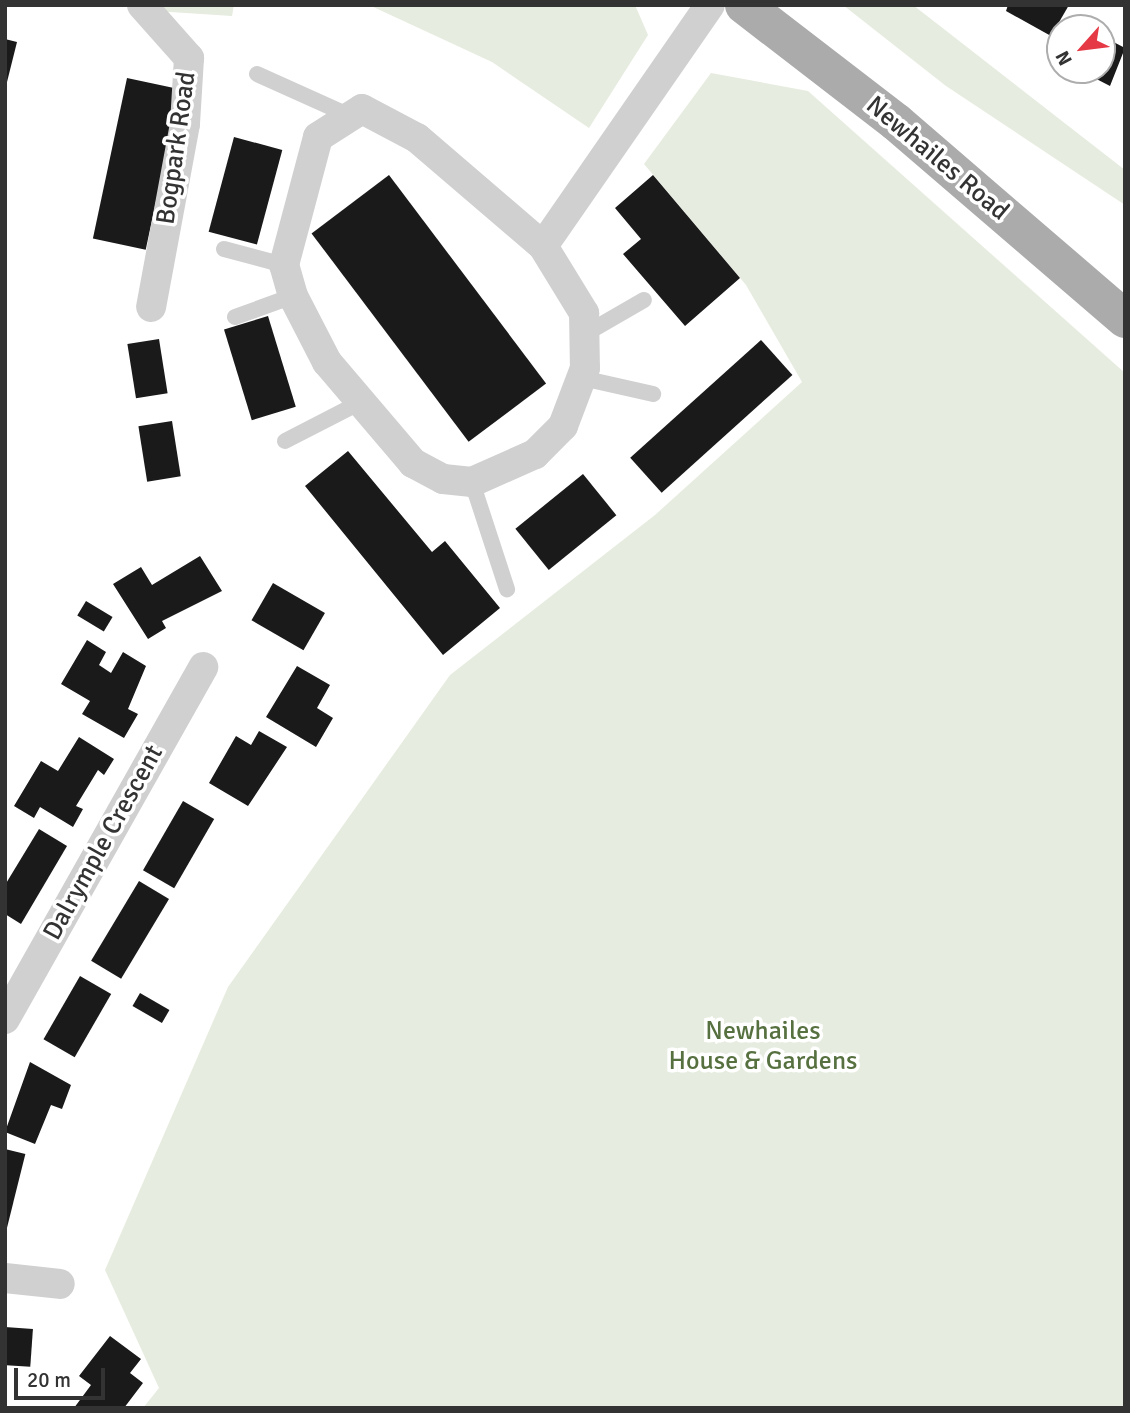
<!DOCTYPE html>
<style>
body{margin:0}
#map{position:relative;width:1130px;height:1413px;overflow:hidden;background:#fff;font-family:Signika,sans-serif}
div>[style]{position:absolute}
.green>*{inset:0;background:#e6ecdf}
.building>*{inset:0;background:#1a1a1a;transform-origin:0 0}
.service>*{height:16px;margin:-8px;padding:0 8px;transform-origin:8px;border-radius:8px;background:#d0d0d0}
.minor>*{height:30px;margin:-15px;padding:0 15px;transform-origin:15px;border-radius:15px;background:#d0d0d0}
.primary>*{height:38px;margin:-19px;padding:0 19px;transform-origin:19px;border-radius:19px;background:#ababab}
span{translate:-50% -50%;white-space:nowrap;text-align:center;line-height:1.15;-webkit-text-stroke:7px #fff;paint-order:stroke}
.street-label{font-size:26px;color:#333}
.park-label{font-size:26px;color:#56703f}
.frame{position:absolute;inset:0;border:7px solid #333;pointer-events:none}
.north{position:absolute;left:1046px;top:14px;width:70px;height:70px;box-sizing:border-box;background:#fff;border:2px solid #adadad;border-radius:50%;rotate:242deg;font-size:19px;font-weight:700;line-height:28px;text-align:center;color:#333}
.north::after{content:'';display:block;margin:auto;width:24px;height:32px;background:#e63946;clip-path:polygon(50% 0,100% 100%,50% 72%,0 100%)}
.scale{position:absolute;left:14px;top:1368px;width:91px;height:32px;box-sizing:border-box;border:4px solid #333;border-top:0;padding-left:9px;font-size:21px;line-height:24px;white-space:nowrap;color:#333;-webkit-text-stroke:5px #fff;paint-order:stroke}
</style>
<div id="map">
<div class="green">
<div style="clip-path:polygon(152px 5px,234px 5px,232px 16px,155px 11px)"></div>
<div style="clip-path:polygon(369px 5px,635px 5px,648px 35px,589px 128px,492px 62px)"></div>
<div style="clip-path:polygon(843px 5px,913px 5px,1125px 170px,1125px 205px,946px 86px)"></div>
<div style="clip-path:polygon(711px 73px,808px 91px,1125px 373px,1125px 1408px,143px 1408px,159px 1388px,105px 1270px,228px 987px,450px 675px,655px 515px,802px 382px,746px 285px,644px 164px)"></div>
</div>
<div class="building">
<div style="clip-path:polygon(1008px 5px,1069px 5px,1051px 36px,1006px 11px)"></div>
<div style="clip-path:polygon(1102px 36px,1125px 48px,1110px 86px,1079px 70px,1102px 70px)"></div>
<div style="clip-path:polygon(5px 39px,17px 42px,6px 86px,5px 86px)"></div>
<div style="left:127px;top:78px;width:54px;height:164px;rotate:12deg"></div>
<div style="left:234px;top:137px;width:50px;height:98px;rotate:15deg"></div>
<div style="left:389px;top:175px;width:261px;height:97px;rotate:53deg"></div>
<div style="clip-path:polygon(653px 175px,740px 278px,685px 326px,623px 254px,641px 239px,615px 208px)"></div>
<div style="left:268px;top:316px;width:95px;height:46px;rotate:73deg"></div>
<div style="left:159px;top:339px;width:55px;height:32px;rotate:81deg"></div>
<div style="left:761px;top:340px;width:47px;height:176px;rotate:48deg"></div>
<div style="left:172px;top:421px;width:56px;height:34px;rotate:81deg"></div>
<div style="clip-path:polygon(348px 451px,432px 552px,445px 541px,500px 608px,443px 655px,305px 486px)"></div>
<div style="left:583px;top:474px;width:53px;height:87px;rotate:51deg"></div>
<div style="clip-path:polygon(200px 556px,222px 591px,162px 621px,166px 628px,148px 639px,113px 584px,141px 567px,152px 585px)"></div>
<div style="left:273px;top:583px;width:60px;height:43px;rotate:30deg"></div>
<div style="left:86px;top:601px;width:31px;height:17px;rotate:31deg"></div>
<div style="clip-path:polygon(87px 640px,106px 652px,99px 665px,111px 673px,123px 652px,146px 666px,128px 709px,138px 714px,124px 738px,82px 714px,90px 701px,61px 684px)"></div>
<div style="clip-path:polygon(297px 666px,330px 685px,317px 708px,333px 718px,316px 747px,266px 717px)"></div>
<div style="clip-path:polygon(259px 731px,287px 747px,248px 806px,209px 783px,236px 736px,251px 745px)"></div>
<div style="clip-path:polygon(79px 737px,114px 759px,104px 775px,98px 770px,76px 806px,83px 809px,73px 827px,40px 807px,34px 818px,14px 806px,41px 761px,58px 771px)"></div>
<div style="left:183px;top:801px;width:36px;height:80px;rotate:30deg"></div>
<div style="clip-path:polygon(39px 829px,67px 846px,21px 924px,5px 914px,5px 885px)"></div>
<div style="left:139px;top:881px;width:35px;height:93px;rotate:31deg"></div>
<div style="left:80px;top:976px;width:36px;height:73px;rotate:30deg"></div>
<div style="left:140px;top:993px;width:34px;height:15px;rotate:30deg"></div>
<div style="clip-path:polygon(30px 1062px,71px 1085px,62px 1109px,51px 1105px,35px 1144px,5px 1132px)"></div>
<div style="left:5px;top:1149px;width:21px;height:102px;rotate:14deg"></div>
<div style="left:5px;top:1327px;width:28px;height:38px;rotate:4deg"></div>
<div style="clip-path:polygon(110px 1336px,141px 1359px,130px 1373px,143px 1383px,124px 1408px,74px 1408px,91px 1385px,79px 1376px)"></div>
</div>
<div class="service">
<div style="left:257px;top:74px;width:98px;rotate:24.2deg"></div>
<div style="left:224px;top:249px;width:62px;rotate:14.9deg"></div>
<div style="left:235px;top:317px;width:62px;rotate:-19.9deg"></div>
<div style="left:585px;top:334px;width:68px;rotate:-30deg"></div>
<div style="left:582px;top:378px;width:73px;rotate:12.7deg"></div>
<div style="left:285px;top:441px;width:85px;rotate:-27.2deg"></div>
<div style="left:472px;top:482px;width:113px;rotate:71.9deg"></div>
</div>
<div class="minor">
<div style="left:142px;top:5px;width:71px;rotate:48.4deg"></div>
<div style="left:189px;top:58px;width:66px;rotate:93.5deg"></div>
<div style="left:185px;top:124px;width:186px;rotate:100.5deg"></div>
<div style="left:362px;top:109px;width:62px;rotate:27.8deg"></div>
<div style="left:417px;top:138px;width:166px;rotate:40.6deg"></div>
<div style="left:543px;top:246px;width:79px;rotate:58.5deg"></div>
<div style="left:584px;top:313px;width:55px;rotate:89deg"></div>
<div style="left:585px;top:368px;width:62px;rotate:110.8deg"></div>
<div style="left:563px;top:426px;width:40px;rotate:135deg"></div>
<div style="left:535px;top:454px;width:69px;rotate:156deg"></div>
<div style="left:472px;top:482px;width:29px;rotate:-174deg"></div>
<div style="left:443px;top:479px;width:34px;rotate:-152deg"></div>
<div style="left:413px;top:463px;width:133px;rotate:-130.4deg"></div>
<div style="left:327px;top:362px;width:74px;rotate:-117.3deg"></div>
<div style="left:293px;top:296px;width:32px;rotate:-106deg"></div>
<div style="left:284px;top:265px;width:132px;rotate:-75.1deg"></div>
<div style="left:318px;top:137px;width:52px;rotate:-32.5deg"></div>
<div style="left:543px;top:246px;width:293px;rotate:-55.3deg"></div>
<div style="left:5px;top:1019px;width:404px;rotate:-60.6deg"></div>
<div style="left:5px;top:1278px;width:55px;rotate:6.2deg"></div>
</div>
<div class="primary">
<div style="left:744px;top:5px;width:192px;rotate:37.6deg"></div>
<div style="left:896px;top:122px;width:302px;rotate:40.7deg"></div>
</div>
<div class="street-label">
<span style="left:177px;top:148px;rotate:-82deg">Bogpark Road</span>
<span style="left:937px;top:159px;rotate:40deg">Newhailes Road</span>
<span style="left:104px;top:843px;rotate:-61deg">Dalrymple Crescent</span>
</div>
<div class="park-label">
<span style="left:763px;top:1047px">Newhailes<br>House &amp; Gardens</span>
</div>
<div class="frame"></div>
<div class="north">N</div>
<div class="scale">20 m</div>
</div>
